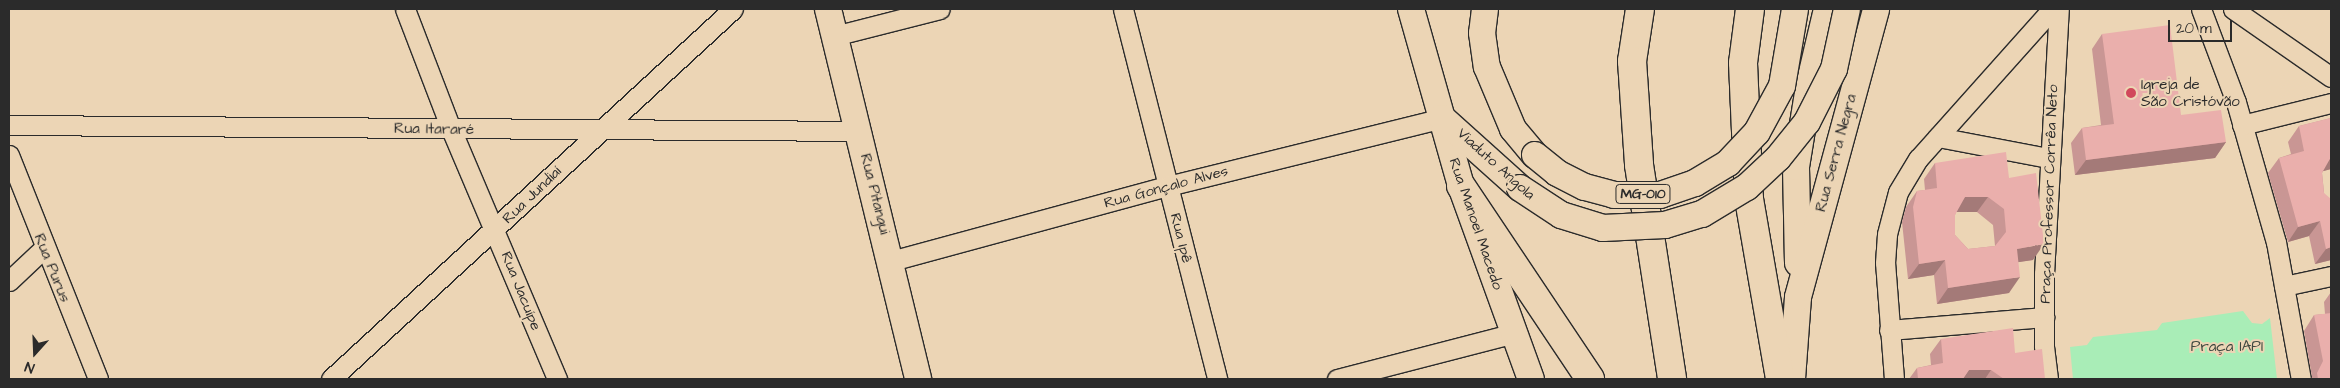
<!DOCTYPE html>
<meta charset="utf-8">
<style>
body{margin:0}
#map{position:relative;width:2340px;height:388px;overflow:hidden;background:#ecd5b5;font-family:"Architects Daughter",sans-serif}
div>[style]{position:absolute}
.green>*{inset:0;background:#a9edb7}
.roads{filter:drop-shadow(1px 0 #2b2b2b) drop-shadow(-1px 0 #2b2b2b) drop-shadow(0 1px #2b2b2b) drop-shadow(0 -1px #2b2b2b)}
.street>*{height:19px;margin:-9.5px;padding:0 9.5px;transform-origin:9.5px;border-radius:9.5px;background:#ecd5b5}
.secondary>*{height:26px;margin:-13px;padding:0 13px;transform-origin:13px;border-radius:13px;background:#ecd5b5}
.highway>*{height:28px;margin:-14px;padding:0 14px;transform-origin:14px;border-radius:14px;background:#ecd5b5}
.bridges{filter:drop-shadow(1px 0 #2b2b2b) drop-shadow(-1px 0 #2b2b2b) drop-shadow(0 1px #2b2b2b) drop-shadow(0 -1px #2b2b2b)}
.secondary-bridge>*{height:26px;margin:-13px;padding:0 13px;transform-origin:13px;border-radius:13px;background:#ecd5b5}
.wall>*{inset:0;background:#c99694}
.shaded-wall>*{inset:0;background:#a47a78}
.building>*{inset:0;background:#eaafac}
.dots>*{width:14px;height:14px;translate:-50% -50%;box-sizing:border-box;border:2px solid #ecd5b5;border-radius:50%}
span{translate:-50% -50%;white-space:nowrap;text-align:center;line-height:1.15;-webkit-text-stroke:4px #ecd5b5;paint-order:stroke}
.shield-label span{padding:1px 4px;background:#ecd5b5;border:1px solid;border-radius:4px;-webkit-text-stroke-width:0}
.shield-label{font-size:14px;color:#2b2b2b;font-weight:700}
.poi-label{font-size:15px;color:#2b2b2b}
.left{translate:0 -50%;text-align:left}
.street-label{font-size:15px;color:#2b2b2b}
.park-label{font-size:15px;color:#3e4840}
.frame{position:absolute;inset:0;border:10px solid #2b2b2b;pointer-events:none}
.north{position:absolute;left:10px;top:328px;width:50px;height:50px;-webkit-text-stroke:4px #ecd5b5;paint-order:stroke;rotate:200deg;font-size:14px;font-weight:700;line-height:20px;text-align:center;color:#2b2b2b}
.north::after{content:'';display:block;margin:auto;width:18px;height:22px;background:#2b2b2b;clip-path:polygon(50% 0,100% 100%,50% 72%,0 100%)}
.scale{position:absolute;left:2168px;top:20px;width:64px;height:22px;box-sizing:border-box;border:2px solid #2b2b2b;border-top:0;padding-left:6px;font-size:15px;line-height:18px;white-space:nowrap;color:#2b2b2b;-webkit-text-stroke:4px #ecd5b5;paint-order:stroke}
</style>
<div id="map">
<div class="green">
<div style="clip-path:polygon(2243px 311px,2252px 323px,2262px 324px,2270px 318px,2277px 379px,2073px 379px,2070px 347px,2087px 345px,2093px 337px,2157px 330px,2162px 323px)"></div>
</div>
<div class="roads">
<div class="street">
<div style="left:405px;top:9px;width:129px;rotate:69deg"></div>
<div style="left:451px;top:129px;width:272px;rotate:67deg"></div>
<div style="left:1123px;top:9px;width:382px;rotate:75.7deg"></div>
<div style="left:2201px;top:9px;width:99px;rotate:69.4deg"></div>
<div style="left:2236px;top:102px;width:146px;rotate:74.1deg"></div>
<div style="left:2276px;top:242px;width:139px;rotate:79.7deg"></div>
<div style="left:2233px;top:9px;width:119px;rotate:34.8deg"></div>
<div style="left:834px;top:36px;width:109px;rotate:-14.3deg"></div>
<div style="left:9px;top:125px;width:850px;rotate:0.4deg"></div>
<div style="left:2242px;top:125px;width:92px;rotate:-13.9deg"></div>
<div style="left:1938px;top:137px;width:112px;rotate:10.8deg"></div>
<div style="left:9px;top:155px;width:241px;rotate:68.3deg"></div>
<div style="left:891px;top:261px;width:287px;rotate:-15.2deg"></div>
<div style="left:1168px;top:186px;width:282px;rotate:-13.9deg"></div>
<div style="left:9px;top:281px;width:48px;rotate:-43.3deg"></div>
<div style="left:2284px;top:286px;width:48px;rotate:-12deg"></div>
<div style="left:1889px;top:330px;width:156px;rotate:-4.8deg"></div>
<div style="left:331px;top:379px;width:546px;rotate:-42.63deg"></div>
<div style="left:1337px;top:379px;width:184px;rotate:-14.5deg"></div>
<div style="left:1894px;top:379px;width:116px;rotate:-94.4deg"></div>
<div style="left:1885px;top:263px;width:29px;rotate:-86deg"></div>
<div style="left:1887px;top:234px;width:43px;rotate:-75.3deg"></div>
<div style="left:1898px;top:192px;width:39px;rotate:-59deg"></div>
<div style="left:1918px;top:159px;width:201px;rotate:-48.2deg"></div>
<div style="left:2048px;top:379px;width:34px;rotate:-97deg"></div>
<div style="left:2044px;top:345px;width:71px;rotate:-90deg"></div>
<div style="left:2044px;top:274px;width:265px;rotate:-86.8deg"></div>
</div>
<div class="secondary">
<div style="left:828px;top:9px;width:381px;rotate:76.3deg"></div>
<div style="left:1411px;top:9px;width:184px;rotate:74.2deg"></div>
<div style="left:1461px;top:186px;width:205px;rotate:70.1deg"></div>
<div style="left:1485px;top:9px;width:24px;rotate:97deg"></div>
<div style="left:1482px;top:33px;width:34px;rotate:82deg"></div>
<div style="left:1487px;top:67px;width:67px;rotate:67.2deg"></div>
<div style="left:1513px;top:129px;width:34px;rotate:50deg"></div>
<div style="left:1442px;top:118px;width:105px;rotate:41.9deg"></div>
<div style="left:1798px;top:263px;width:96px;rotate:-91.2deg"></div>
<div style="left:1796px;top:167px;width:87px;rotate:-80.8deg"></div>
<div style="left:1810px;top:81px;width:74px;rotate:-76.7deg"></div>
<div style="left:1792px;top:379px;width:82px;rotate:-85.8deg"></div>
<div style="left:1798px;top:297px;width:298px;rotate:-74.8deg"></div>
</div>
<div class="highway">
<div style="left:1640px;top:9px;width:53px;rotate:98.7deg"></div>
<div style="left:1632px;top:61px;width:104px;rotate:86.1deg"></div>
<div style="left:1639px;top:165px;width:217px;rotate:81.2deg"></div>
<div style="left:1750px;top:9px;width:54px;rotate:97.4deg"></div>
<div style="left:1743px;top:63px;width:136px;rotate:87.5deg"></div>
<div style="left:1749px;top:199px;width:183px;rotate:80.2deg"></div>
<div style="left:1461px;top:186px;width:232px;rotate:56.2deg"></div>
</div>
</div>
<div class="bridges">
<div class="secondary-bridge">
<div style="left:1535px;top:155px;width:28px;rotate:39deg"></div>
<div style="left:1557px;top:173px;width:31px;rotate:27deg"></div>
<div style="left:1585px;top:187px;width:30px;rotate:15deg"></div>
<div style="left:1614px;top:195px;width:46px"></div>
<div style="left:1660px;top:195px;width:37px;rotate:-19deg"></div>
<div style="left:1695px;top:183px;width:39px;rotate:-31deg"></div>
<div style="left:1728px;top:163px;width:42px;rotate:-46.9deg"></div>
<div style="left:1757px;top:132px;width:52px;rotate:-61.5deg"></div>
<div style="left:1782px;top:86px;width:78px;rotate:-80.4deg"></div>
<div style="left:1520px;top:188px;width:49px;rotate:33.4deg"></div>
<div style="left:1561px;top:215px;width:44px;rotate:17.2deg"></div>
<div style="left:1603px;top:228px;width:62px;rotate:-2.8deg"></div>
<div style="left:1665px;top:225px;width:39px;rotate:-17deg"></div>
<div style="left:1702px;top:214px;width:52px;rotate:-31deg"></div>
<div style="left:1747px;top:187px;width:42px;rotate:-43.1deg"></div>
<div style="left:1778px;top:158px;width:46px;rotate:-51.1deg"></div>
<div style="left:1807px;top:122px;width:59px;rotate:-63deg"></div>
<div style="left:1834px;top:69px;width:61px;rotate:-77.8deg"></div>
</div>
</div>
<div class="wall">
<div style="clip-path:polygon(2102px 34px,2181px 115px,2226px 142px,2215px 158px,2075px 175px,2071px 143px,2082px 128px,2101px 125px,2092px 49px)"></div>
<div style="clip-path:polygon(2331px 118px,2331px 169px,2323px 171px,2322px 173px,2331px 260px,2315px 264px,2309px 236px,2288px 242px,2268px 173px,2279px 158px,2291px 154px,2288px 142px,2299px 126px)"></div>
<div style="clip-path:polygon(evenodd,1935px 163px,2009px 178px,2033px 260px,2018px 262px,2009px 293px,1937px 304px,1934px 275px,1908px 279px,1902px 222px,1906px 207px,1917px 191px,1925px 190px,1924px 179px,1935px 163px,1956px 212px,1977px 212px,1993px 225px,1995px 246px,1968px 249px,1955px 235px,1955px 215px,1956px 212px)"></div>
<div style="clip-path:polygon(2331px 292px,2331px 379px,2311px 379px,2312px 377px,2304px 331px,2314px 315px,2325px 314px,2324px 302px)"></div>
<div style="clip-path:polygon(1941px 339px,2015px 353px,2045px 379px,1909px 379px,1917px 368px,1931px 365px,1930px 354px)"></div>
</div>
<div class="shaded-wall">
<div style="clip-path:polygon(2226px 142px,2215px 158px,2075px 175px,2086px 160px)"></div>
<div style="clip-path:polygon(2331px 157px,2331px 169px,2320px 172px)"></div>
<div style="clip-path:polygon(1965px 197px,1988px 197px,1977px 212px,1954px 212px)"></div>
<div style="clip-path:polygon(2320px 221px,2309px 236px,2288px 242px,2298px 227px)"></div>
<div style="clip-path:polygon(2044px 244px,2033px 260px,2006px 264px,2017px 249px)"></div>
<div style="clip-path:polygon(2331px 247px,2331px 260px,2315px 264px,2326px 249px)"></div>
<div style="clip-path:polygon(1945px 260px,1934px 275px,1908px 279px,1919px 264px)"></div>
<div style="clip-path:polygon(2020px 277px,2009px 293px,1937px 304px,1948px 288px)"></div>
<div style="clip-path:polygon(1969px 370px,1991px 370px,1985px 379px,1962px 379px)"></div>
</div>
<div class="building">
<div style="clip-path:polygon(2170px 25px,2181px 115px,2221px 110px,2226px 142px,2086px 160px,2082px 128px,2114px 124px,2102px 34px)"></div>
<div style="clip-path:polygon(2331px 118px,2331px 157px,2322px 173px,2324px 193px,2331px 199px,2331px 247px,2326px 249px,2320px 221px,2298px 227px,2279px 158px,2304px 151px,2299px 126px)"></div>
<div style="clip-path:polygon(evenodd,2006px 152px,2009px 178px,2036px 173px,2044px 244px,2017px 249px,2020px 277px,1948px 288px,1945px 260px,1919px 264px,1913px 207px,1917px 191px,1937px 188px,1935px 163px,2006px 152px,1965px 197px,1988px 197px,2004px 209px,2006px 232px,1995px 246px,1968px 249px,1955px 235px,1955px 215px,1965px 197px)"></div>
<div style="clip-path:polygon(2331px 313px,2331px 379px,2318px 379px,2317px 373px,2323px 361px,2314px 315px)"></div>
<div style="clip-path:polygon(2013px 328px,2015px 353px,2042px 349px,2045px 379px,2004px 379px,1991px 370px,1969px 370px,1963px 379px,1918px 379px,1917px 368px,1943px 363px,1941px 339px)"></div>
</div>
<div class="dots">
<div style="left:2131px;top:93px;background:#d1495b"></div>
</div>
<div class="shield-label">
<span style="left:1643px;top:194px">MG-010</span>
</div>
<div class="poi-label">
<span class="left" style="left:2141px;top:93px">Igreja de<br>São Cristóvão</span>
</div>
<div class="street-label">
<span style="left:434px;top:129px;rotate:1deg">Rua Itararé</span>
<span style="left:1836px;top:153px;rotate:-75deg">Rua Serra Negra</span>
<span style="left:1496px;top:164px;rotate:42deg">Viaduto Angola</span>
<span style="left:1166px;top:187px;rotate:-15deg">Rua Gonçalo Alves</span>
<span style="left:875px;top:194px;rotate:76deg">Rua Pitangui</span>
<span style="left:2049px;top:194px;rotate:-88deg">Praça Professor Corrêa Neto</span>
<span style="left:532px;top:195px;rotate:-44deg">Rua Jundiaí</span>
<span style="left:1476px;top:224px;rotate:71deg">Rua Manoel Macedo</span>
<span style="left:1181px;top:238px;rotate:76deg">Rua Ipê</span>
<span style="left:52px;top:268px;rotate:68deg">Rua Purus</span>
<span style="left:521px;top:291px;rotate:68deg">Rua Jacuípe</span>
</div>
<div class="park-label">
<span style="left:2227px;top:347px">Praça IAPI</span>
</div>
<div class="frame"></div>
<div class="north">N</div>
<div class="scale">20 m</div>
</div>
